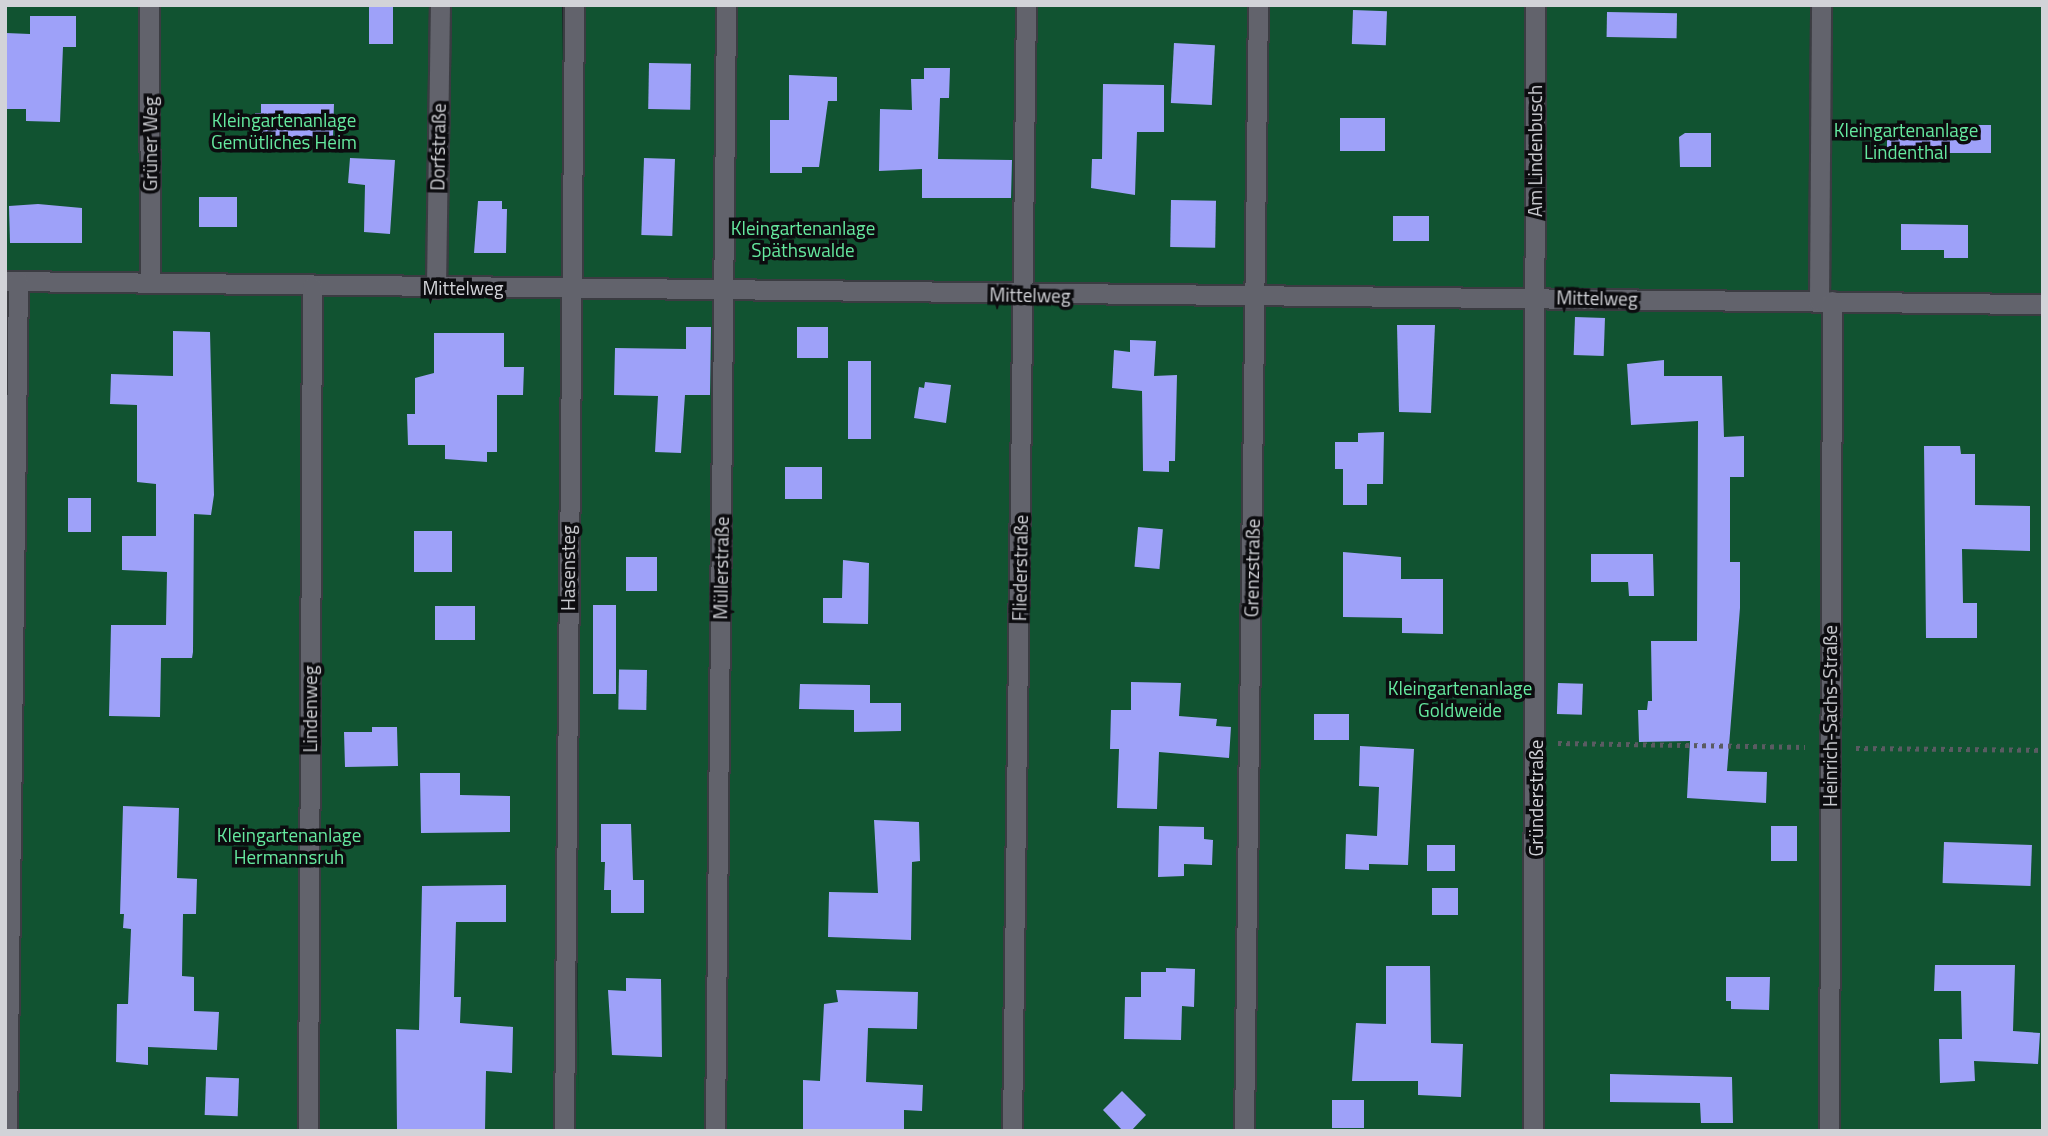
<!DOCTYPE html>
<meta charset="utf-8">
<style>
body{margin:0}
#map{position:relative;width:2048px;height:1136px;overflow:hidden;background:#21222a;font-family:"Titillium Web",sans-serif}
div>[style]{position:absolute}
.green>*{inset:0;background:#115331}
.building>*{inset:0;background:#9ea1f9;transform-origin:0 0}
.path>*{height:4.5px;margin-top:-2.25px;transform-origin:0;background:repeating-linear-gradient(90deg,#5a5b62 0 3.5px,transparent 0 8.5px)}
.roads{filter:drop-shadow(2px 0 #3b3c42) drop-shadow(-2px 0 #3b3c42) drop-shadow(0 2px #3b3c42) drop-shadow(0 -2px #3b3c42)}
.lane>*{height:19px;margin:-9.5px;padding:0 9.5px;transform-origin:9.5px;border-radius:9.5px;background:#62636c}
span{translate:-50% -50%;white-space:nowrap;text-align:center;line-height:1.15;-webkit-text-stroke:7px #0c0c0f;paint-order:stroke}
.park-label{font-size:19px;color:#65e99f}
.street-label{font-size:19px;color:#d2d3d8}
.frame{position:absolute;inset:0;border:7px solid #d2d3d8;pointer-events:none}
</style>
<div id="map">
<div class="green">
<div style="clip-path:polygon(5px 5px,562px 5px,579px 1098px,567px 5px,2043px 5px,2043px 1131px,5px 1131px)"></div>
</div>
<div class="building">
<div style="left:369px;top:5px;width:24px;height:39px"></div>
<div style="left:1353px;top:10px;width:34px;height:34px;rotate:2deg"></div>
<div style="left:1607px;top:12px;width:70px;height:25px;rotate:1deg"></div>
<div style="clip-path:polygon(30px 16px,76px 16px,76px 47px,63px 47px,60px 122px,26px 121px,26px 109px,5px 109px,6px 33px,30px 34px)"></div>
<div style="left:1174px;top:43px;width:41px;height:60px;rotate:3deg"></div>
<div style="left:649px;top:63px;width:42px;height:46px;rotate:1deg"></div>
<div style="clip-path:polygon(924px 68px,950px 68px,949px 98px,940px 98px,938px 159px,1012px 160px,1011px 198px,922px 198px,922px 169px,879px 171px,880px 109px,912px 110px,911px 79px,924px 79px)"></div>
<div style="clip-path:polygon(789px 75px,837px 77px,837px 101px,828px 101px,819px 167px,802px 167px,802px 173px,770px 173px,770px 120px,789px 120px)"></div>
<div style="clip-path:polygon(1103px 84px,1164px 85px,1164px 132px,1137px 132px,1135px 195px,1091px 188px,1092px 159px,1102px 159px)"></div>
<div style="clip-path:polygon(261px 104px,334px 104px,333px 138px,254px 138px,255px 113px,261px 113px)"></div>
<div style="left:1340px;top:118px;width:45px;height:33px"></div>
<div style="left:1991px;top:125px;width:28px;height:104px;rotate:90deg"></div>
<div style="clip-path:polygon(1685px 133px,1711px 133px,1711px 167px,1680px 167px,1679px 137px)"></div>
<div style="clip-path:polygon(350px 158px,395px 160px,390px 234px,364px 232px,365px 185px,348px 183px)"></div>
<div style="left:644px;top:158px;width:31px;height:77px;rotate:2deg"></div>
<div style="left:237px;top:197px;width:30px;height:38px;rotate:90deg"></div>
<div style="left:1171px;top:200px;width:45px;height:47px;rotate:1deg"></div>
<div style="clip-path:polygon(478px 201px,502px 201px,502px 209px,507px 209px,506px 253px,474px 253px)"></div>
<div style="clip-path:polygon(38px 204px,82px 208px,82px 243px,10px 243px,9px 206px)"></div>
<div style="left:1393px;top:216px;width:36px;height:25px"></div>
<div style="clip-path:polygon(1901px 224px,1968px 225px,1968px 258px,1944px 258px,1944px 250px,1901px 250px)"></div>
<div style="left:1575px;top:317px;width:30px;height:38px;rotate:2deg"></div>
<div style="clip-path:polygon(1397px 325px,1435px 325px,1431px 413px,1399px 412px)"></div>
<div style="clip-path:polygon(686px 327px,711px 327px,710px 395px,685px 395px,681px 453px,655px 452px,658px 396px,614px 395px,615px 348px,686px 349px)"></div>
<div style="left:797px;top:327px;width:31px;height:31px"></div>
<div style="clip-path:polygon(173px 331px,210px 332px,214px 495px,211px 515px,194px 514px,193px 652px,192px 658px,161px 658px,160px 717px,109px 716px,111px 625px,166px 625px,167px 572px,122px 570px,122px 536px,156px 536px,156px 484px,137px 482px,137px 405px,110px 404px,111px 374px,173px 376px)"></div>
<div style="clip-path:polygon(434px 333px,504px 333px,504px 367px,524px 367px,523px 395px,497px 395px,497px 452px,487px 452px,487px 462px,445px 459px,445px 445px,408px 445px,407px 414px,415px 414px,415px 378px,434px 373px)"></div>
<div style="clip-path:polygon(1130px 340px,1156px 341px,1154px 376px,1177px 375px,1175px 461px,1169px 461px,1169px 472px,1143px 471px,1142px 391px,1112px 388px,1114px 350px,1130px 352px)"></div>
<div style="clip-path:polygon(1664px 360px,1664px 376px,1722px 376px,1724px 437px,1744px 436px,1744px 477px,1730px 477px,1730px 562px,1740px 562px,1740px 608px,1727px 771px,1767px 772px,1766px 803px,1687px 798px,1690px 741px,1639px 742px,1638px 710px,1647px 710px,1648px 701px,1652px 701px,1651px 641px,1697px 641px,1698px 421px,1631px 425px,1627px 364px)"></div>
<div style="left:848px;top:361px;width:23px;height:78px"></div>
<div style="clip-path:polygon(925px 382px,951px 385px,946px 423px,914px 418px,919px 387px,924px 388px)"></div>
<div style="clip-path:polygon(1384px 432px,1383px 484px,1367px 484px,1367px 505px,1343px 505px,1343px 469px,1335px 469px,1335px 442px,1358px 442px,1358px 433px)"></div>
<div style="clip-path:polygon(1924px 446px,1960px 446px,1961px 454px,1975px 454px,1975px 505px,2030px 506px,2030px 551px,1962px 549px,1963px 603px,1977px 603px,1977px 638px,1926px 638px)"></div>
<div style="left:785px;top:467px;width:37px;height:32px"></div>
<div style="left:68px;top:498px;width:23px;height:34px"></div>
<div style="left:1138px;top:527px;width:25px;height:40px;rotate:5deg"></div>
<div style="left:414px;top:531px;width:38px;height:41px"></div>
<div style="clip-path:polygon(1343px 552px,1401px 557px,1401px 579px,1443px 579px,1443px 634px,1402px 633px,1402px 618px,1343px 617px)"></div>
<div style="clip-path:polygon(1591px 554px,1653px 554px,1654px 596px,1629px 596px,1628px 582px,1591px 582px)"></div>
<div style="left:626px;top:557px;width:31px;height:34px"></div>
<div style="clip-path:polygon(843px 560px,869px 563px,868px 624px,823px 623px,823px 598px,842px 598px)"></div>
<div style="left:593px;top:605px;width:23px;height:89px"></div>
<div style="left:435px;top:606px;width:40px;height:34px"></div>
<div style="left:647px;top:670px;width:40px;height:28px;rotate:91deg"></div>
<div style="clip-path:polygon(1131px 682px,1181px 683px,1179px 716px,1217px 719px,1216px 726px,1231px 727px,1229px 758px,1159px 752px,1157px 809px,1117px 808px,1119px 749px,1110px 749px,1111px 710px,1131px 710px)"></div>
<div style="left:1558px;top:683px;width:25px;height:31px;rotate:2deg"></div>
<div style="clip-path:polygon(800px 684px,870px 685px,870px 703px,901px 703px,901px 731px,854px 732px,854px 710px,799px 709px)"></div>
<div style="left:1314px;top:714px;width:35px;height:26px"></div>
<div style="clip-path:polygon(372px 727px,397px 727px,398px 766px,345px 767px,344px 732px,372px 732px)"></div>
<div style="clip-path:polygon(1360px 746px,1414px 749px,1408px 865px,1369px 864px,1369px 870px,1345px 869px,1346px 834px,1377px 836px,1379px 787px,1359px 786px)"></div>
<div style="clip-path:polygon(420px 773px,460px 773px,460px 795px,510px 796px,510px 832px,421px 833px)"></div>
<div style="clip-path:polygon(123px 806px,179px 808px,177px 878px,197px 879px,196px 914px,183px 914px,182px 976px,194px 977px,194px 1011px,219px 1012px,217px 1050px,148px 1047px,148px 1065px,116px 1062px,117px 1004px,128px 1004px,131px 929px,123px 928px,124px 914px,120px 914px)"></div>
<div style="clip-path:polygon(874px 820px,919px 822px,920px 861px,912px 862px,911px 940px,828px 937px,829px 892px,878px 893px)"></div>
<div style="clip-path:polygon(601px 824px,631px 824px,633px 880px,644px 880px,644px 913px,611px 913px,611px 890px,604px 890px,605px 862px,601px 862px)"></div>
<div style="clip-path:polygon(1159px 826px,1204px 827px,1204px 839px,1213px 840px,1212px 865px,1184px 864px,1184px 876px,1158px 877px)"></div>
<div style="left:1797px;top:826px;width:35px;height:26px;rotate:90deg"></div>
<div style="left:1944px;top:842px;width:88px;height:41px;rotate:2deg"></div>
<div style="left:1427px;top:845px;width:28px;height:26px"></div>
<div style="clip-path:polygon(506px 885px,506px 922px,456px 922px,454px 997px,461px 997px,460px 1023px,513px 1027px,512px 1073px,486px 1071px,485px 1131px,397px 1131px,396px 1029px,419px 1030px,422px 886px)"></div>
<div style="left:1432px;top:888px;width:26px;height:27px"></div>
<div style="clip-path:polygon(1935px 965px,2015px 965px,2013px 1031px,2040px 1033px,2038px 1064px,1974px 1061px,1975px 1081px,1940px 1083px,1939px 1039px,1962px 1039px,1961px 991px,1934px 991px)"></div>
<div style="clip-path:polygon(1386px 966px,1430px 966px,1431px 1043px,1463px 1044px,1461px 1097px,1418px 1095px,1418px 1081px,1352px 1081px,1356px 1023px,1386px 1024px)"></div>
<div style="clip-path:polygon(1166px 968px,1195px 969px,1194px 1007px,1182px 1006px,1181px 1040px,1124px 1039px,1125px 997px,1141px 997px,1141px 972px,1166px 972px)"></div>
<div style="clip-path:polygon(1726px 977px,1770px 977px,1769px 1010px,1731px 1009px,1731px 1001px,1726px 1001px)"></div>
<div style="clip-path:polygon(626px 978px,661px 979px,662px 1057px,612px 1055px,608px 990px,626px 991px)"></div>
<div style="clip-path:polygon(836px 990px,918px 992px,917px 1029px,868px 1028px,866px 1082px,923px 1085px,922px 1111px,904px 1110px,904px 1131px,803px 1131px,803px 1080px,820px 1081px,824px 1004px,838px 1002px)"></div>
<div style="clip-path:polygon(1610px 1074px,1732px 1077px,1733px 1123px,1701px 1123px,1700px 1103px,1610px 1102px)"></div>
<div style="left:206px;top:1077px;width:33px;height:38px;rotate:2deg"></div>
<div style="clip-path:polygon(1122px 1091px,1146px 1115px,1131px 1131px,1123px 1131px,1103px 1110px)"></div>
<div style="left:1332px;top:1100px;width:32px;height:28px"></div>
</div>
<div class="path">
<div style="left:1558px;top:743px;width:247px;rotate:0.9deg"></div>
<div style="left:1856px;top:748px;width:187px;rotate:0.6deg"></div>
</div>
<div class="roads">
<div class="lane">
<div style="left:149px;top:5px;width:277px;rotate:89.8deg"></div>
<div style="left:5px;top:281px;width:2038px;rotate:0.65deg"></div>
<div style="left:436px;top:288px;width:283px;rotate:-89.2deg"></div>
<div style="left:1819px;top:301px;width:296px;rotate:-89.6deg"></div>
<div style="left:7px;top:1131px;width:850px;rotate:-89.26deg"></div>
<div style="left:308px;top:1131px;width:844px;rotate:-89.73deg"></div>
<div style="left:564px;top:1131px;width:1126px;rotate:-89.49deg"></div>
<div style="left:715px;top:1131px;width:1126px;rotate:-89.44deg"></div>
<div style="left:1012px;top:1131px;width:1126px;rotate:-89.29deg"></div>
<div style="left:1244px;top:1131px;width:1126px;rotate:-89.29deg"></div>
<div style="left:1533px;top:1131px;width:1126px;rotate:-89.9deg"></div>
<div style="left:1829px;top:1131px;width:830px;rotate:-89.79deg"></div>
</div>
</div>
<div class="park-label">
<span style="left:284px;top:131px">Kleingartenanlage<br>Gemütliches Heim</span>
<span style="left:1906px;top:141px">Kleingartenanlage<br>Lindenthal</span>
<span style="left:803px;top:239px">Kleingartenanlage<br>Späthswalde</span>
<span style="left:1460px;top:699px">Kleingartenanlage<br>Goldweide</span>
<span style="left:289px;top:846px">Kleingartenanlage<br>Hermannsruh</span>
</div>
<div class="street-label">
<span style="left:150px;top:144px;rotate:-90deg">Grüner Weg</span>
<span style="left:438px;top:147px;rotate:-89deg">Dorfstraße</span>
<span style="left:1535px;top:151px;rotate:-90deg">Am Lindenbusch</span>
<span style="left:463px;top:288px">Mittelweg</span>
<span style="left:1030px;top:295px;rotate:1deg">Mittelweg</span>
<span style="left:1597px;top:298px;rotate:1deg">Mittelweg</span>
<span style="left:568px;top:568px;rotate:-90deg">Hasensteg</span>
<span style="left:721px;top:568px;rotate:-89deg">Müllerstraße</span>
<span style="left:1020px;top:568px;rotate:-89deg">Fliederstraße</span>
<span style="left:1252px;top:568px;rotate:-89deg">Grenzstraße</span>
<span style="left:310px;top:709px;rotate:-90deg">Lindenweg</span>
<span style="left:1830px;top:716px;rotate:-90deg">Heinrich-Sachs-Straße</span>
<span style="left:1536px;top:798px;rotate:-90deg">Gründerstraße</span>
</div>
<div class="frame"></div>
</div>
